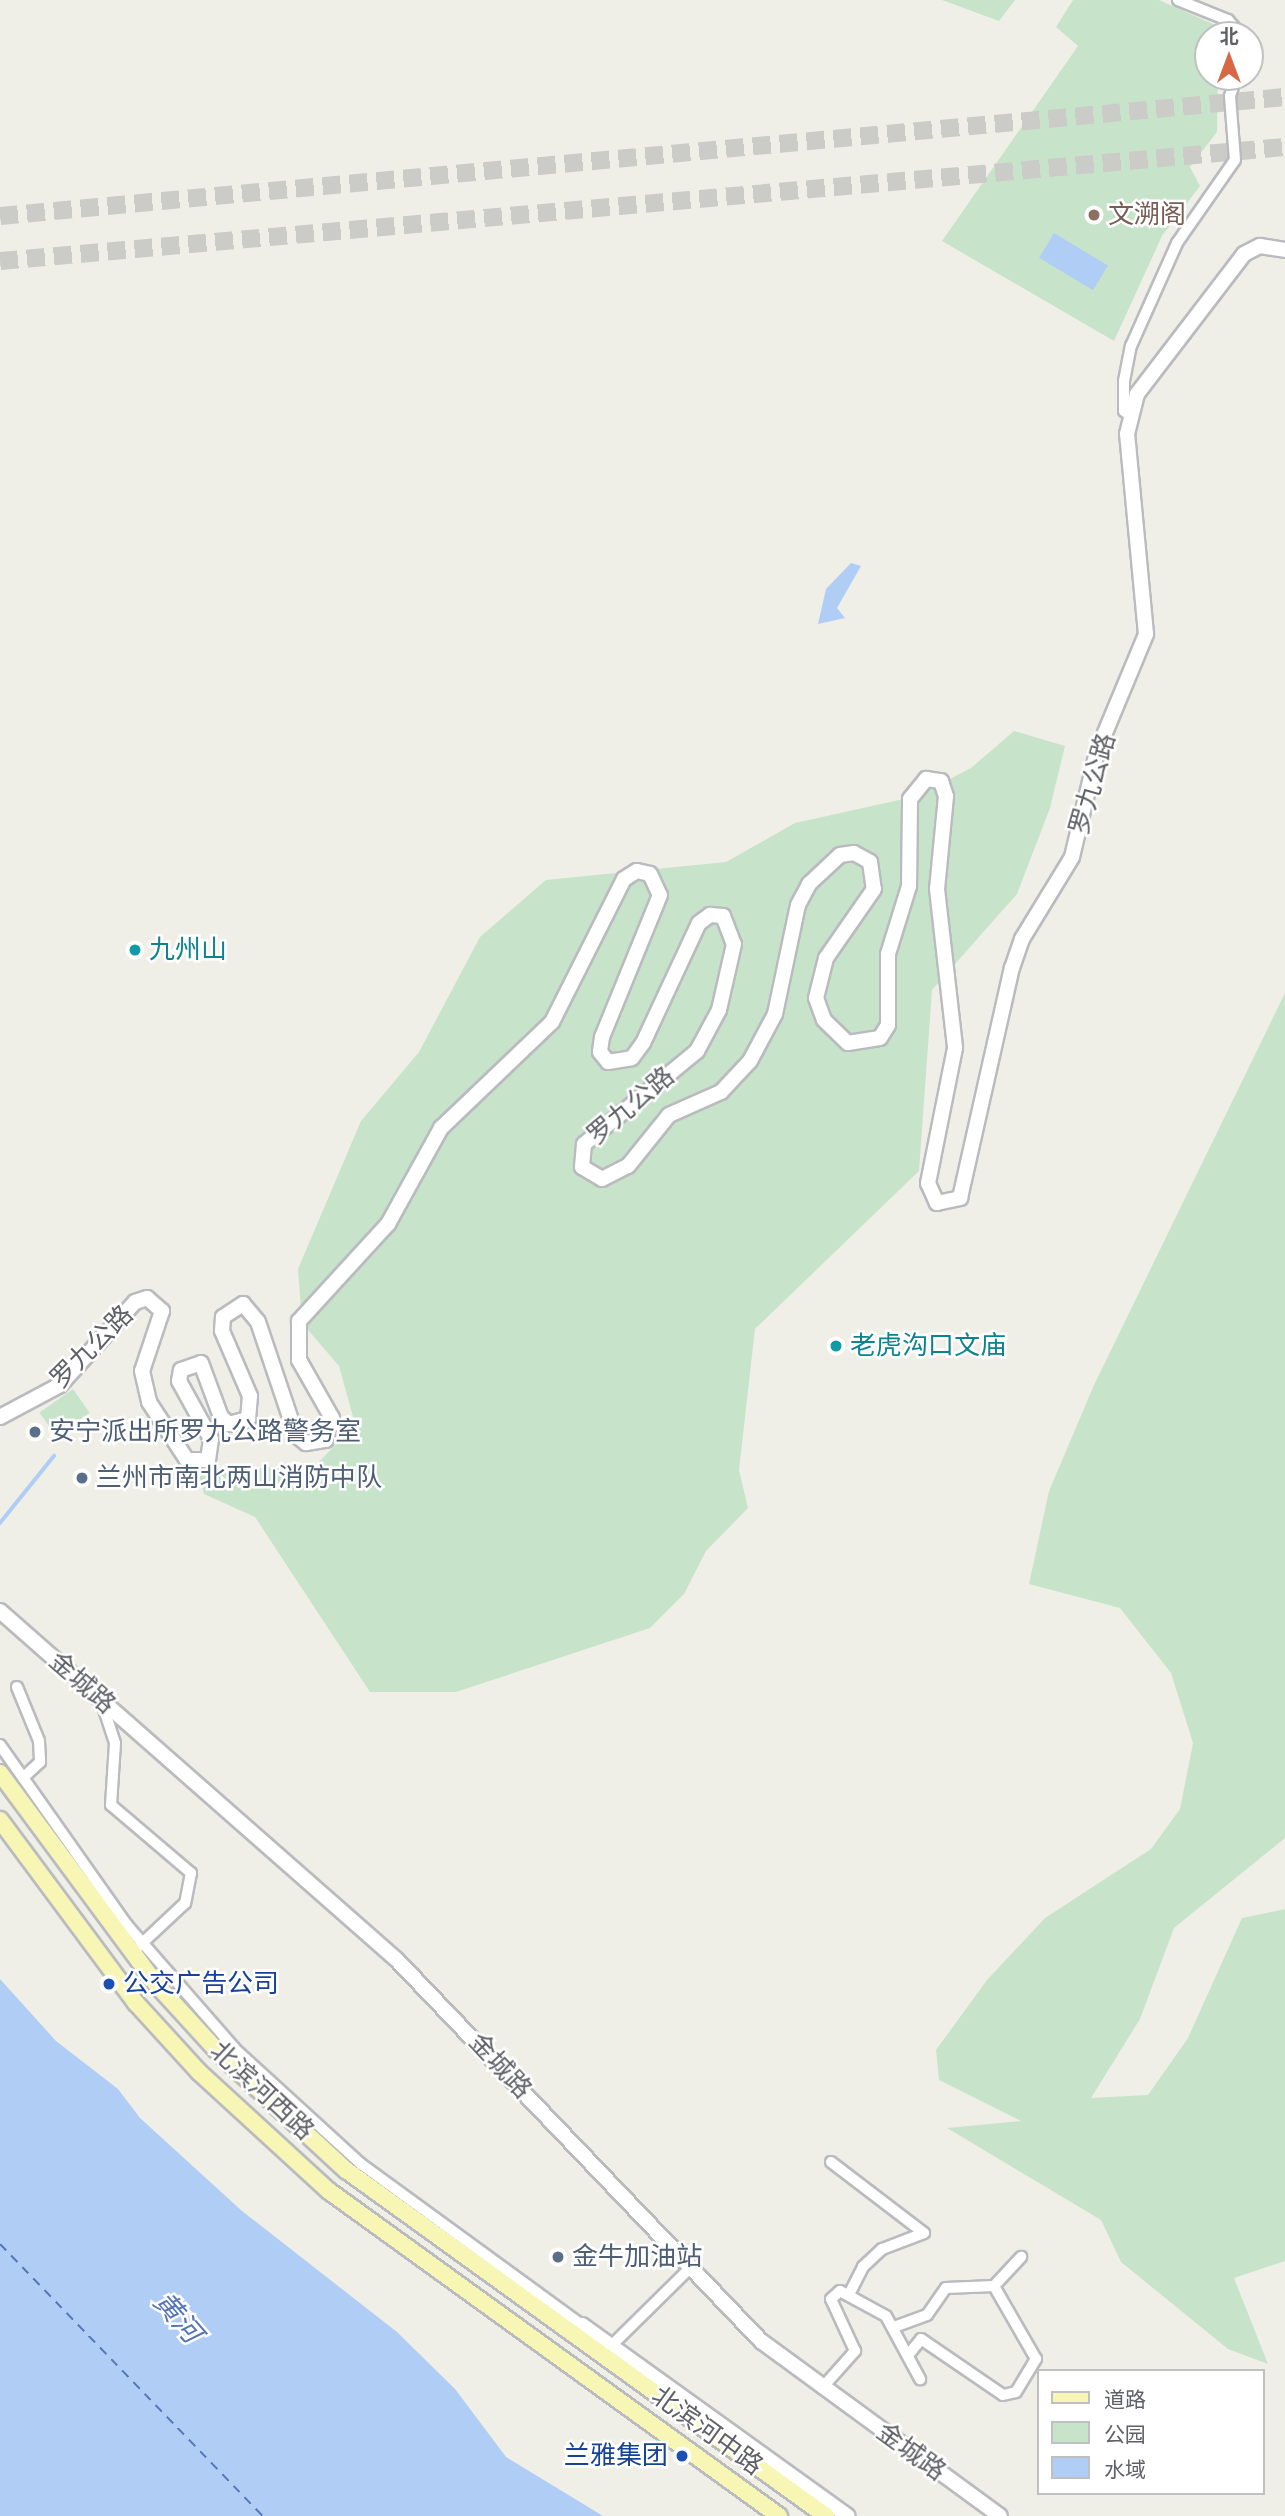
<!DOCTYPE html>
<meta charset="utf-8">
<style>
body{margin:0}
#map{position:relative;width:1285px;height:2516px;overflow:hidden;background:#efefe7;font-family:Figtree,"Noto Sans SC",sans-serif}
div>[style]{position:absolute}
.green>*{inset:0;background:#c7e4cb;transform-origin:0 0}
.water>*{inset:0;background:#b0cdf6;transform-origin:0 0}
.stream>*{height:3.5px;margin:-1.75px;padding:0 1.75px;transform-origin:1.75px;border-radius:1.75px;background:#b0cdf6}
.ferry>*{height:2px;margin-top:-1px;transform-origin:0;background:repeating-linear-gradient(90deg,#5476b8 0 9px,transparent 0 16px)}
.highway-tunnel>*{height:18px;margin-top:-9px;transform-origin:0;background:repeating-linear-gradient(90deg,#cbccc7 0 18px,transparent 0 27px)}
.roads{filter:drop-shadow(2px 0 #b9bbbf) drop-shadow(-2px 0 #b9bbbf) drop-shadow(0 2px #b9bbbf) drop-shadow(0 -2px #b9bbbf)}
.street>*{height:10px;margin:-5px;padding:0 5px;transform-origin:5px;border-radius:5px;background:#fff}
.secondary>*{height:14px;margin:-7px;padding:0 7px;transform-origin:7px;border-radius:7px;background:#fff}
.primary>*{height:16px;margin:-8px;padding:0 8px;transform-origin:8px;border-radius:8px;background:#f7f6b5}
.dots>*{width:19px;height:19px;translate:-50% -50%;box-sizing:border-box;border:4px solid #fff;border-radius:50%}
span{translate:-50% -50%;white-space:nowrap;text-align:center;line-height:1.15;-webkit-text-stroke:5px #fff;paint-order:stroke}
.education-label{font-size:26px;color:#785e54}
.left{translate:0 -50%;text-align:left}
.street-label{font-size:26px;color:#5f6166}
.culture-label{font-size:26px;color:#0d838f}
.service-label{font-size:26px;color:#4e5e75}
.transit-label{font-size:26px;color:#164399}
.right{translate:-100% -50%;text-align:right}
.water-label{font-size:28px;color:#5476b8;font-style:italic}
.legend{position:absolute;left:1037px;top:2369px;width:228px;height:126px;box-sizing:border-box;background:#fff;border:2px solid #bfc0c2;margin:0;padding:9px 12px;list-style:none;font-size:21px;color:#5f6166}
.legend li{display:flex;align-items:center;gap:14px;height:35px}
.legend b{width:35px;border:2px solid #bfc0c2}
.north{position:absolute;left:1194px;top:21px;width:70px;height:70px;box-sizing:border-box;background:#fff;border:2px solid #bfc0c2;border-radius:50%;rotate:0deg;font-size:19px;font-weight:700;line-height:28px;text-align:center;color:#5f6166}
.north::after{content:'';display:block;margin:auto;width:24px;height:32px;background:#d76745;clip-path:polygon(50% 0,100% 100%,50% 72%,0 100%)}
</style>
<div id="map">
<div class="green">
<div style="clip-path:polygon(942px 0,1015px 0,999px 21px)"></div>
<div style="clip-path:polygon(1073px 0,1159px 0,1220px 27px,1221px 35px,1208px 35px,1208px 77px,1218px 77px,1217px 132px,1190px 167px,1200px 186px,1162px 236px,1114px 341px,942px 241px,1078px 46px,1056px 27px)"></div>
<div style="clip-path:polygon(1014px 731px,1065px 746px,1050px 808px,1017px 894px,932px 990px,919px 1171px,755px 1329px,739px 1470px,748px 1508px,706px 1551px,684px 1594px,650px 1628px,456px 1692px,370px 1692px,255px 1517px,204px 1494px,199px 1474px,318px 1463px,355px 1424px,339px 1366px,302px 1323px,298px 1269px,361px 1121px,419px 1052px,480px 937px,546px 880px,726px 862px,795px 823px,917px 796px,971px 768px)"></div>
<div style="clip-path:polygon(1285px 993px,1285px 1838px,1174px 1928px,1140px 2019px,1091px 2098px,1148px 2095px,1188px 2038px,1242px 1918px,1285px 1909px,1285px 2261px,1234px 2278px,1268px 2364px,1228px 2349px,1121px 2262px,1101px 2220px,947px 2128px,1021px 2121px,939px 2080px,936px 2050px,987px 1980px,1045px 1918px,1151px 1849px,1180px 1809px,1193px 1743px,1171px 1673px,1120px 1608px,1029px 1584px,1049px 1491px,1094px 1385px)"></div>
<div style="left:73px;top:1389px;width:29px;height:41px;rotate:55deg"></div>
</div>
<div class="water">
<div style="left:1054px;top:233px;width:63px;height:29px;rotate:31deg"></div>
<div style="clip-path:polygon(851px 563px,861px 566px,837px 608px,845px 618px,818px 624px,826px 589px)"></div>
<div style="clip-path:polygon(0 1979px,56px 2041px,118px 2089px,140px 2118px,242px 2211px,397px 2332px,455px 2389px,506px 2457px,603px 2516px,0 2516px)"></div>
</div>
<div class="stream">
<div style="left:0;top:1523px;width:86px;rotate:-51.1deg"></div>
</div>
<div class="ferry">
<div style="left:0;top:2244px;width:378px;rotate:46deg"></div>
</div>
<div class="highway-tunnel">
<div style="left:0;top:216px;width:1290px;rotate:-5.29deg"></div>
<div style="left:0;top:261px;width:1290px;rotate:-5.07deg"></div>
</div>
<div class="roads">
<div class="street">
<div style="left:1178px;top:0;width:54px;rotate:21.8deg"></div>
<div style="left:1228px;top:20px;width:20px;rotate:49deg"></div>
<div style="left:1131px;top:417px;width:9px;rotate:-139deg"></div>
<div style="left:1124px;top:411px;width:30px;rotate:-90deg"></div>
<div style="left:1124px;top:381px;width:36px;rotate:-79deg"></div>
<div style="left:1131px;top:346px;width:113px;rotate:-65.9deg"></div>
<div style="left:1177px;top:243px;width:101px;rotate:-55.1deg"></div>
<div style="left:1235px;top:160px;width:64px;rotate:-94.5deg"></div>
<div style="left:1230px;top:96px;width:20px;rotate:-72deg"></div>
<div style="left:17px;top:1687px;width:58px;rotate:67.8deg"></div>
<div style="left:39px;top:1741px;width:21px;rotate:87deg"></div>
<div style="left:40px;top:1762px;width:23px;rotate:137deg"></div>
<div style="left:101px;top:1700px;width:45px;rotate:72deg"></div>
<div style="left:115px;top:1743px;width:62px;rotate:93.7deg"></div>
<div style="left:111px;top:1805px;width:105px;rotate:40.4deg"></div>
<div style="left:191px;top:1873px;width:31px;rotate:101deg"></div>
<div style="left:185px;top:1903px;width:63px;rotate:136.9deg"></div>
<div style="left:0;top:1745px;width:220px;rotate:54.8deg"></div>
<div style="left:127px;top:1925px;width:164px;rotate:48.9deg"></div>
<div style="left:235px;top:2049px;width:171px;rotate:42.4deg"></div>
<div style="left:361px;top:2164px;width:273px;rotate:36.1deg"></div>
<div style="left:831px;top:2162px;width:117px;rotate:37.4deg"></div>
<div style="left:924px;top:2233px;width:45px;rotate:159.1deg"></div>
<div style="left:882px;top:2249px;width:26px;rotate:137deg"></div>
<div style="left:863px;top:2267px;width:31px;rotate:117deg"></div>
<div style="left:894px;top:2327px;width:35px;rotate:-20deg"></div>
<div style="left:927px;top:2315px;width:33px;rotate:-55deg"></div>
<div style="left:946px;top:2288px;width:48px;rotate:-2.4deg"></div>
<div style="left:611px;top:2346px;width:110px;rotate:-44.6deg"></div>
<div style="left:909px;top:2354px;width:19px;rotate:-51deg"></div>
<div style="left:921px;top:2339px;width:99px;rotate:34.3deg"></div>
<div style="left:1003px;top:2395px;width:13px;rotate:-13deg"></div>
<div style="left:1016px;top:2392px;width:39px;rotate:-59deg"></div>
<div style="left:1036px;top:2359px;width:84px;rotate:-119.9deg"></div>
<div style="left:994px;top:2286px;width:40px;rotate:-47deg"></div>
<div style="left:822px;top:2388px;width:50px;rotate:-48.3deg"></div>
<div style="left:855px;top:2351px;width:57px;rotate:-114.8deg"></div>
<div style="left:831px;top:2299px;width:12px;rotate:-42deg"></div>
<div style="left:840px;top:2291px;width:52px;rotate:28.5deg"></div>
<div style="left:886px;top:2316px;width:72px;rotate:61.6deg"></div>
</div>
<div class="secondary">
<div style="left:0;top:1417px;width:68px;rotate:-28.1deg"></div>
<div style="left:60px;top:1385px;width:112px;rotate:-47.9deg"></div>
<div style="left:135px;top:1302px;width:13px;rotate:-18deg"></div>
<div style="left:147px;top:1298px;width:20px;rotate:41deg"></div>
<div style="left:162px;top:1311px;width:63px;rotate:108.4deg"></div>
<div style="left:142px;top:1371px;width:32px;rotate:77deg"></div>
<div style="left:149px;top:1402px;width:69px;rotate:56.8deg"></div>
<div style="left:187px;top:1460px;width:21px"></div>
<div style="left:208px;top:1460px;width:21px;rotate:-82deg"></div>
<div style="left:211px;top:1439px;width:66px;rotate:-118.9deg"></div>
<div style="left:179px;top:1381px;width:11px;rotate:-80deg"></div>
<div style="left:181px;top:1370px;width:21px;rotate:-19deg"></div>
<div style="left:201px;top:1363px;width:58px;rotate:69.7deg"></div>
<div style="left:221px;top:1417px;width:11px;rotate:41deg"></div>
<div style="left:229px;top:1424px;width:20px;rotate:-15deg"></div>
<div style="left:248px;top:1419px;width:23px;rotate:-85deg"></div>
<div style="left:250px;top:1396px;width:71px;rotate:-113.3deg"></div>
<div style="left:222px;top:1331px;width:14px;rotate:-86deg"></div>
<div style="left:223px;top:1317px;width:24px;rotate:-33deg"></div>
<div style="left:243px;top:1304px;width:23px;rotate:50deg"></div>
<div style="left:258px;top:1322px;width:119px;rotate:71.4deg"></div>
<div style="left:296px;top:1435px;width:13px;rotate:39deg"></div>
<div style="left:306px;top:1443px;width:20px;rotate:-9deg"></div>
<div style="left:326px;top:1440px;width:23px;rotate:-75deg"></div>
<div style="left:332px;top:1418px;width:67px;rotate:-119.6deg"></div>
<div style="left:299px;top:1360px;width:39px;rotate:-90deg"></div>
<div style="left:299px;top:1321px;width:132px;rotate:-47.5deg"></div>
<div style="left:388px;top:1224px;width:110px;rotate:-61.1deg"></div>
<div style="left:441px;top:1128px;width:153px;rotate:-43.7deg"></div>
<div style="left:552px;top:1022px;width:160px;rotate:-63.3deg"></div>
<div style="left:624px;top:879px;width:15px;rotate:-32deg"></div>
<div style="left:637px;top:871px;width:13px;rotate:13deg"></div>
<div style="left:650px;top:874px;width:23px;rotate:65deg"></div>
<div style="left:660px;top:895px;width:153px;rotate:112.2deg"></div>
<div style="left:602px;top:1037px;width:15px;rotate:98deg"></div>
<div style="left:600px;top:1052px;width:13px;rotate:51deg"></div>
<div style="left:608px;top:1062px;width:24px;rotate:-9deg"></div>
<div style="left:632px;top:1058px;width:19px;rotate:-54deg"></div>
<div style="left:643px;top:1043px;width:132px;rotate:-65deg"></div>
<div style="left:699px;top:923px;width:14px;rotate:-36deg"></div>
<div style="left:710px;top:915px;width:13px;rotate:4deg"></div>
<div style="left:723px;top:916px;width:30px;rotate:69deg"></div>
<div style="left:734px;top:944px;width:68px;rotate:102.8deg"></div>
<div style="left:719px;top:1010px;width:47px;rotate:118.2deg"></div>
<div style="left:697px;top:1051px;width:146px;rotate:140.5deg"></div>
<div style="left:584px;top:1144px;width:23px;rotate:95deg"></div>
<div style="left:582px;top:1167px;width:23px;rotate:31deg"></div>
<div style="left:602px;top:1179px;width:29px;rotate:-27deg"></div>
<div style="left:628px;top:1166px;width:65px;rotate:-51.2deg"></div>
<div style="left:669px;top:1115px;width:57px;rotate:-23.9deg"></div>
<div style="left:721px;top:1092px;width:42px;rotate:-46.9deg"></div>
<div style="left:750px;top:1061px;width:53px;rotate:-62deg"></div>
<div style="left:775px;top:1014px;width:111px;rotate:-78.1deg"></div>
<div style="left:798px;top:905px;width:24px;rotate:-62deg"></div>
<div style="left:809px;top:884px;width:42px;rotate:-43.1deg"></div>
<div style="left:840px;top:855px;width:14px;rotate:-8deg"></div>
<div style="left:854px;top:853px;width:18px;rotate:29deg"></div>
<div style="left:870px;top:862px;width:27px;rotate:82deg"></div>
<div style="left:874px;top:889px;width:84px;rotate:124.8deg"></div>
<div style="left:826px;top:958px;width:41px;rotate:104deg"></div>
<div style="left:816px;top:998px;width:23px;rotate:70deg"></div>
<div style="left:824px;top:1020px;width:33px;rotate:44deg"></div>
<div style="left:848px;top:1043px;width:32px;rotate:-9deg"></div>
<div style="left:880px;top:1038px;width:15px;rotate:-58deg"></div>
<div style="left:888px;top:1025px;width:71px;rotate:-90deg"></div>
<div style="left:888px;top:954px;width:71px;rotate:-72.8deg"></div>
<div style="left:909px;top:886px;width:87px;rotate:-89.3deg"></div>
<div style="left:910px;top:799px;width:26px;rotate:-51deg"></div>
<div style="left:926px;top:779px;width:15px;rotate:8deg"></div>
<div style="left:941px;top:781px;width:16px;rotate:72deg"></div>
<div style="left:946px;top:796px;width:93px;rotate:95.5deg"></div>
<div style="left:937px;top:889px;width:160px;rotate:83.5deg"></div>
<div style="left:955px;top:1048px;width:138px;rotate:101.3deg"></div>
<div style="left:928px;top:1183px;width:22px;rotate:66deg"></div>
<div style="left:937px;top:1203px;width:24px;rotate:-12deg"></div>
<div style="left:960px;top:1198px;width:236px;rotate:-77.3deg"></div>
<div style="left:1012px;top:968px;width:31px;rotate:-71deg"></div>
<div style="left:1022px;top:939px;width:96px;rotate:-58.6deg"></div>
<div style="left:1072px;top:857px;width:108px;rotate:-76.6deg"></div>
<div style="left:1097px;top:752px;width:128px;rotate:-67.4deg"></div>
<div style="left:1146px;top:634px;width:201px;rotate:-95.4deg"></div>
<div style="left:1127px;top:434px;width:41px;rotate:-76deg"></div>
<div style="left:1137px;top:394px;width:176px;rotate:-52.6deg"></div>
<div style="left:1244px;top:254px;width:18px;rotate:-27deg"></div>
<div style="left:1260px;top:246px;width:25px;rotate:9deg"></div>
<div style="left:0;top:1611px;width:529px;rotate:41.32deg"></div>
<div style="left:397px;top:1960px;width:527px;rotate:46.31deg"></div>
<div style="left:761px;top:2341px;width:296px;rotate:36.2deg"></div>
<div style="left:582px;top:2325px;width:327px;rotate:35.7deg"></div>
</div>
<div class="primary">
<div style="left:0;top:1773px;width:264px;rotate:53.5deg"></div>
<div style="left:157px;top:1985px;width:92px;rotate:47.6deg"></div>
<div style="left:219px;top:2053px;width:173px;rotate:42.7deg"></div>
<div style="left:346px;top:2170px;width:592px;rotate:35.79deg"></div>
<div style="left:0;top:1820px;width:228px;rotate:53.4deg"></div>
<div style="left:136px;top:2003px;width:93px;rotate:47.6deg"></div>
<div style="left:199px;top:2072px;width:176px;rotate:42.5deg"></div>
<div style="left:329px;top:2191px;width:555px;rotate:35.84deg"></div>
</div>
</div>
<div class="dots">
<div style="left:1094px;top:215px;background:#8d6e63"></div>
<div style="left:135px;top:950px;background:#0f9aa8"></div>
<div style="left:836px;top:1346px;background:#0f9aa8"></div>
<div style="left:35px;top:1432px;background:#5c6f8a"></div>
<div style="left:82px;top:1478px;background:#5c6f8a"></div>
<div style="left:109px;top:1984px;background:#1a4fb4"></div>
<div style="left:558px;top:2257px;background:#5c6f8a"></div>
<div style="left:682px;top:2456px;background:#1a4fb4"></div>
</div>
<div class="education-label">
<span class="left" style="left:1108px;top:215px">文溯阁</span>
</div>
<div class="street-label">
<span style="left:1093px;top:784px;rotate:-74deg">罗九公路</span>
<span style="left:631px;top:1106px;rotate:-40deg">罗九公路</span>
<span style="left:92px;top:1347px;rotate:-45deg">罗九公路</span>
<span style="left:82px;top:1683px;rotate:41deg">金城路</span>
<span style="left:500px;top:2066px;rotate:47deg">金城路</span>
<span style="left:262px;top:2091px;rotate:43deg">北滨河西路</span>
<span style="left:707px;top:2431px;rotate:36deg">北滨河中路</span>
<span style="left:911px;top:2452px;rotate:36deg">金城路</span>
</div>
<div class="culture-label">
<span class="left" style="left:149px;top:950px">九州山</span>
<span class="left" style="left:850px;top:1346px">老虎沟口文庙</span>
</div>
<div class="service-label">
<span class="left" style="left:49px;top:1432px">安宁派出所罗九公路警务室</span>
<span class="left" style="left:96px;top:1478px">兰州市南北两山消防中队</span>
<span class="left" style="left:572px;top:2257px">金牛加油站</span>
</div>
<div class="transit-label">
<span class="left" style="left:123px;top:1984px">公交广告公司</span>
<span class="right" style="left:668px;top:2456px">兰雅集团</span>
</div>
<div class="water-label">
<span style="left:178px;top:2317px;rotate:49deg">黄河</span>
</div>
<ul class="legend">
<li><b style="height:9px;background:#f7f6b5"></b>道路</li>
<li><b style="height:19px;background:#c7e4cb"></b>公园</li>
<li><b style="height:19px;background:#b0cdf6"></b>水域</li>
</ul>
<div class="north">北</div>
</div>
